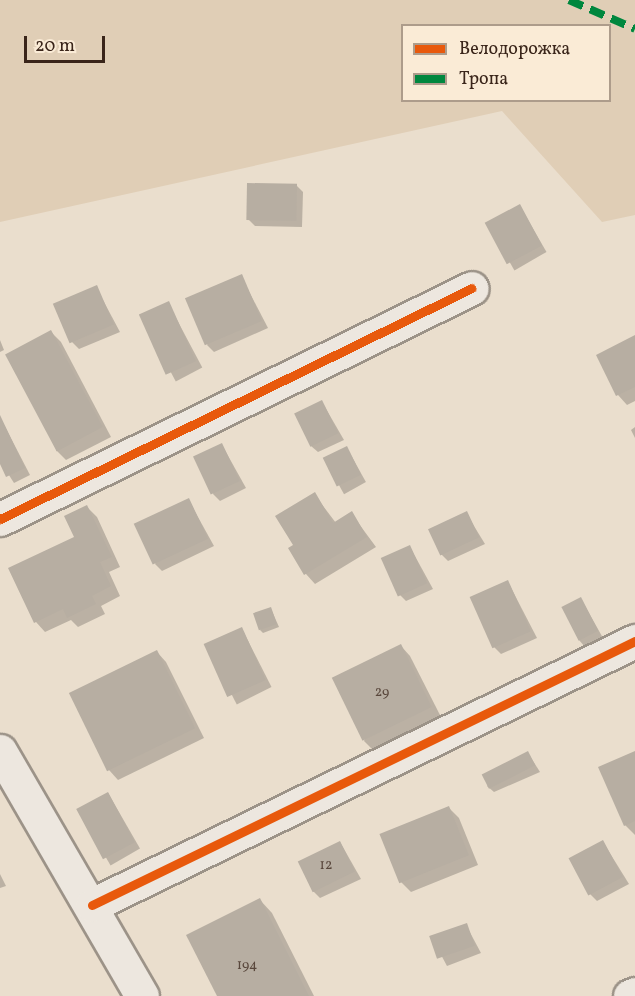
<!DOCTYPE html>
<meta charset="utf-8">
<style>
body{margin:0}
#map{position:relative;width:635px;height:996px;overflow:hidden;background:#eadecd;font-family:Vollkorn,serif}
div>[style]{position:absolute}
.green>*{inset:0;background:#e0ceb6}
.shadow>*{inset:0;background:#0003;transform-origin:0 0}
.building>*{inset:0;background:#b7aea2;transform-origin:0 0}
.roads{filter:drop-shadow(2px 0 #9c9388) drop-shadow(-2px 0 #9c9388) drop-shadow(0 2px #9c9388) drop-shadow(0 -2px #9c9388)}
.minor>*{height:33px;margin:-16.5px;padding:0 16.5px;transform-origin:16.5px;border-radius:16.5px;background:#ede7df}
.quiet>*{height:8px;margin-top:-4px;transform-origin:0;background:repeating-linear-gradient(90deg,#00873e 0 15px,transparent 0 23px)}
.cycleway>*{height:9px;margin:-4.5px;padding:0 4.5px;transform-origin:4.5px;border-radius:4.5px;background:#e8590c}
span{translate:-50% -50%;white-space:nowrap;text-align:center;line-height:1.15;-webkit-text-stroke:6px #faebd6;paint-order:stroke}
.number-label{font-size:14px;color:#59473c}
.number-label span{-webkit-text-stroke-width:0}
.legend{position:absolute;left:401px;top:24px;width:210px;height:78px;box-sizing:border-box;background:#faebd6;border:2px solid #ad9c8b;margin:0;padding:8px 10px;list-style:none;font-size:18px;color:#3a251a}
.legend li{display:flex;align-items:center;gap:12px;height:30px}
.legend b{width:30px;border:2px solid #ad9c8b}
.scale{position:absolute;left:24px;top:36px;width:81px;height:27px;box-sizing:border-box;border:3px solid #3a251a;border-top:0;padding-left:8px;font-size:18px;line-height:21px;white-space:nowrap;color:#3a251a;-webkit-text-stroke:4px #faebd6;paint-order:stroke}
</style>
<div id="map">
<div class="green">
<div style="clip-path:polygon(evenodd,0 0,635px 0,635px 215px,602px 222px,502px 111px,0 222px,0 0,402px 26px,610px 26px,610px 100px,402px 100px,402px 26px)"></div>
</div>
<div class="shadow">
<div style="clip-path:polygon(296px 185px,303px 192px,302px 227px,255px 226px,248px 219px)"></div>
<div style="left:520px;top:206px;width:53px;height:37px;rotate:60deg"></div>
<div style="clip-path:polygon(241px 276px,268px 328px,214px 352px,207px 345px)"></div>
<div style="clip-path:polygon(96px 287px,120px 332px,79px 349px,72px 342px)"></div>
<div style="left:168px;top:303px;width:73px;height:30px;rotate:62deg"></div>
<div style="clip-path:polygon(51px 332px,61px 342px,111px 437px,66px 460px,56px 450px)"></div>
<div style="clip-path:polygon(635px 337px,635px 401px,627px 405px,618px 395px)"></div>
<div style="clip-path:polygon(0 340px,4px 350px,0 352px)"></div>
<div style="clip-path:polygon(322px 402px,344px 440px,318px 452px,311px 446px)"></div>
<div style="clip-path:polygon(0 417px,30px 475px,14px 483px,0 461px)"></div>
<div style="clip-path:polygon(635px 427px,635px 438px,631px 430px)"></div>
<div style="clip-path:polygon(222px 445px,246px 488px,220px 501px,213px 494px)"></div>
<div style="left:347px;top:448px;width:39px;height:25px;rotate:61deg"></div>
<div style="clip-path:polygon(314px 494px,336px 523px,351px 513px,376px 547px,315px 584px,306px 574px,295px 545px)"></div>
<div style="clip-path:polygon(188px 499px,214px 546px,162px 571px,155px 564px)"></div>
<div style="clip-path:polygon(87px 507px,97px 517px,120px 567px,109px 572px,120px 596px,101px 606px,105px 614px,78px 627px,71px 620px,45px 632px,36px 622px,10px 569px,76px 537px)"></div>
<div style="clip-path:polygon(466px 513px,485px 544px,448px 561px,441px 554px)"></div>
<div style="clip-path:polygon(410px 547px,433px 589px,406px 601px,399px 594px)"></div>
<div style="clip-path:polygon(508px 582px,537px 638px,501px 654px,494px 647px)"></div>
<div style="clip-path:polygon(581px 599px,603px 638px,585px 647px,579px 640px)"></div>
<div style="clip-path:polygon(271px 609px,279px 627px,263px 633px,260px 630px)"></div>
<div style="left:242px;top:629px;width:65px;height:39px;rotate:63deg"></div>
<div style="clip-path:polygon(401px 646px,410px 656px,441px 717px,374px 751px,364px 741px)"></div>
<div style="clip-path:polygon(157px 652px,166px 662px,204px 738px,118px 780px,109px 770px,71px 694px)"></div>
<div style="clip-path:polygon(528px 753px,540px 772px,494px 792px,487px 786px)"></div>
<div style="clip-path:polygon(635px 753px,635px 835px,625px 825px)"></div>
<div style="left:108px;top:793px;width:64px;height:34px;rotate:60deg"></div>
<div style="clip-path:polygon(449px 808px,459px 818px,478px 865px,411px 892px,401px 882px)"></div>
<div style="clip-path:polygon(340px 842px,361px 879px,320px 898px,313px 891px)"></div>
<div style="clip-path:polygon(603px 842px,629px 884px,597px 901px,590px 894px)"></div>
<div style="clip-path:polygon(0 874px,6px 886px,0 888px)"></div>
<div style="clip-path:polygon(260px 900px,272px 913px,314px 996px,218px 996px)"></div>
<div style="clip-path:polygon(466px 925px,481px 953px,447px 966px,432px 938px)"></div>
</div>
<div class="building">
<div style="left:247px;top:183px;width:50px;height:37px;rotate:1deg"></div>
<div style="left:520px;top:204px;width:47px;height:40px;rotate:62deg"></div>
<div style="left:242px;top:274px;width:51px;height:62px;rotate:67deg"></div>
<div style="left:97px;top:285px;width:43px;height:48px;rotate:67deg"></div>
<div style="left:169px;top:301px;width:66px;height:33px;rotate:66deg"></div>
<div style="left:51px;top:330px;width:110px;height:52px;rotate:62deg"></div>
<div style="clip-path:polygon(635px 335px,635px 387px,616px 396px,596px 355px)"></div>
<div style="left:322px;top:400px;width:37px;height:31px;rotate:64deg"></div>
<div style="clip-path:polygon(0 415px,25px 468px,6px 477px,0 464px)"></div>
<div style="left:222px;top:443px;width:42px;height:32px;rotate:65deg"></div>
<div style="left:347px;top:446px;width:32px;height:27px;rotate:64deg"></div>
<div style="clip-path:polygon(315px 492px,333px 523px,352px 511px,367px 537px,304px 575px,288px 548px,293px 545px,275px 516px)"></div>
<div style="left:189px;top:498px;width:45px;height:61px;rotate:65deg"></div>
<div style="clip-path:polygon(87px 505px,112px 557px,100px 562px,111px 586px,92px 596px,96px 604px,67px 618px,63px 609px,34px 623px,8px 568px,74px 537px,64px 516px)"></div>
<div style="left:467px;top:511px;width:29px;height:43px;rotate:65deg"></div>
<div style="left:410px;top:545px;width:42px;height:32px;rotate:66deg"></div>
<div style="left:508px;top:580px;width:56px;height:42px;rotate:66deg"></div>
<div style="left:581px;top:597px;width:38px;height:22px;rotate:63deg"></div>
<div style="left:271px;top:607px;width:18px;height:19px;rotate:71deg"></div>
<div style="left:242px;top:627px;width:58px;height:42px;rotate:66deg"></div>
<div style="left:401px;top:644px;width:70px;height:77px;rotate:64deg"></div>
<div style="left:157px;top:650px;width:87px;height:98px;rotate:64deg"></div>
<div style="left:528px;top:751px;width:16px;height:52px;rotate:63deg"></div>
<div style="clip-path:polygon(635px 751px,635px 821px,624px 826px,598px 767px)"></div>
<div style="left:108px;top:792px;width:57px;height:36px;rotate:62deg"></div>
<div style="left:449px;top:806px;width:53px;height:75px;rotate:68deg"></div>
<div style="left:603px;top:840px;width:42px;height:39px;rotate:62deg"></div>
<div style="left:340px;top:841px;width:34px;height:47px;rotate:64deg"></div>
<div style="clip-path:polygon(260px 898px,309px 996px,217px 996px,186px 935px)"></div>
<div style="left:467px;top:923px;width:24px;height:40px;rotate:71deg"></div>
</div>
<div class="roads">
<div class="minor">
<div style="left:0;top:519px;width:525px;rotate:-26.08deg"></div>
<div style="left:0;top:751px;width:283px;rotate:59.9deg"></div>
<div style="left:92px;top:905px;width:604px;rotate:-25.93deg"></div>
<div style="left:630px;top:996px;width:5px;rotate:-22deg"></div>
</div>
</div>
<div class="quiet">
<div style="left:569px;top:0;width:72px;rotate:23.7deg"></div>
</div>
<div class="cycleway">
<div style="left:0;top:519px;width:525px;rotate:-26.08deg"></div>
<div style="left:92px;top:905px;width:604px;rotate:-25.93deg"></div>
</div>
<div class="number-label">
<span style="left:382px;top:693px">29</span>
<span style="left:326px;top:866px">12</span>
<span style="left:247px;top:966px">194</span>
</div>
<ul class="legend">
<li><b style="height:8px;background:#e8590c"></b>Велодорожка</li>
<li><b style="height:8px;background:#00873e"></b>Тропа</li>
</ul>
<div class="scale">20 m</div>
</div>
